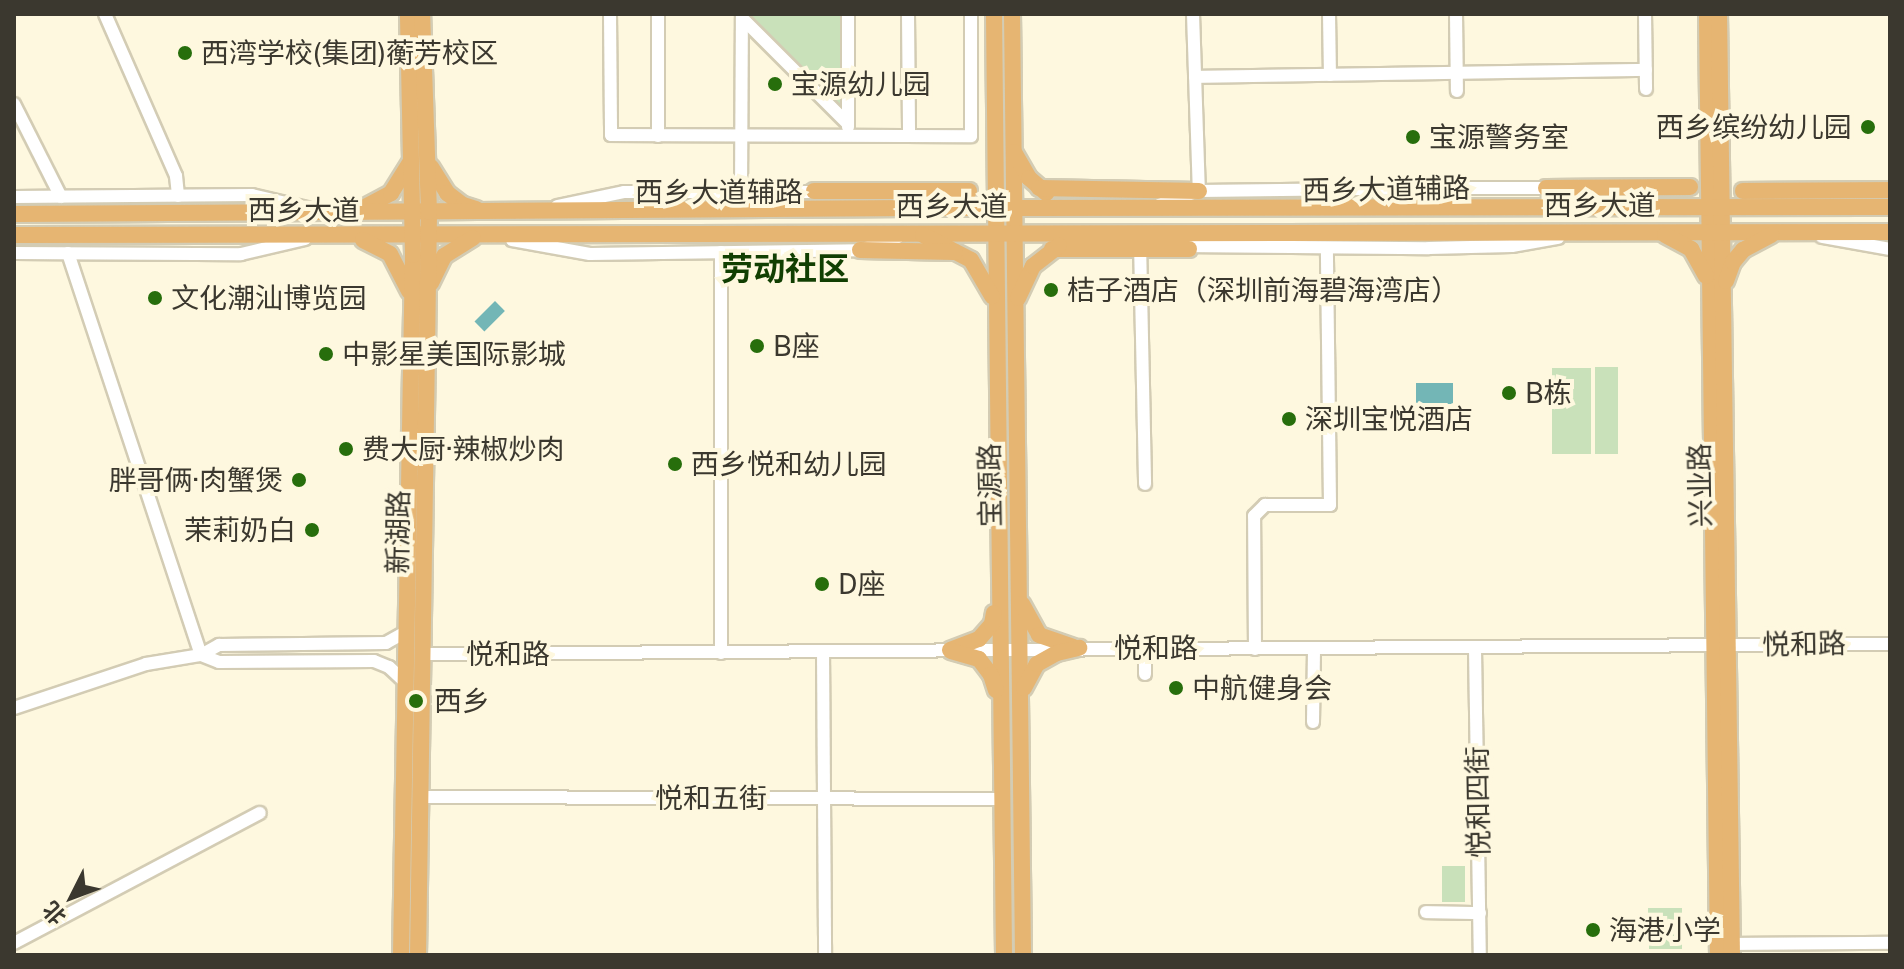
<!DOCTYPE html>
<meta charset="utf-8">
<style>
body{margin:0}
#map{position:relative;width:1904px;height:969px;overflow:hidden;background:#fef8df;font-family:"Public Sans","Noto Sans SC",sans-serif}
div>[style]{position:absolute}
.green>*{inset:0;background:#c9e1ba;transform-origin:0 0}
.water>*{inset:0;background:#73b6b6;transform-origin:0 0}
.roads{filter:drop-shadow(2px 0 #d3ccb4) drop-shadow(-2px 0 #d3ccb4) drop-shadow(0 2px #d3ccb4) drop-shadow(0 -2px #d3ccb4)}
.minor>*{height:12px;margin:-6px;padding:0 6px;transform-origin:6px;border-radius:6px;background:#fff}
.major>*{height:16px;margin:-8px;padding:0 8px;transform-origin:8px;border-radius:8px;background:#e6b572}
.dots>*{width:22px;height:22px;translate:-50% -50%;box-sizing:border-box;border:4px solid #fef8df;border-radius:50%}
span{translate:-50% -50%;white-space:nowrap;text-align:center;line-height:1.15;-webkit-text-stroke:8px #fef8df;paint-order:stroke}
.poi-label{font-size:28px;color:#3b382f}
.left{translate:0 -50%;text-align:left}
.right{translate:-100% -50%;text-align:right}
.street-label{font-size:28px;color:#3b382f}
.quarter-label{font-size:32px;color:#113f02;font-weight:700}
.frame{position:absolute;inset:0;border:16px solid #3b382f;pointer-events:none}
.north{position:absolute;left:32px;top:857px;width:80px;height:80px;-webkit-text-stroke:6px #fef8df;paint-order:stroke;rotate:228deg;font-size:22px;font-weight:700;line-height:32px;text-align:center;color:#3b382f}
.north::after{content:'';display:block;margin:auto;width:28px;height:36px;background:#3b382f;clip-path:polygon(50% 0,100% 100%,50% 72%,0 100%)}
</style>
<div id="map">
<div class="green">
<div style="clip-path:polygon(749px 14px,843px 14px,843px 103px,839px 107px)"></div>
<div style="left:1595px;top:367px;width:23px;height:87px"></div>
<div style="left:1552px;top:368px;width:39px;height:86px"></div>
<div style="left:1442px;top:866px;width:23px;height:36px"></div>
<div style="left:1648px;top:908px;width:34px;height:19px"></div>
<div style="left:1649px;top:929px;width:33px;height:20px"></div>
</div>
<div class="water">
<div style="left:495px;top:301px;width:14px;height:29px;rotate:45deg"></div>
<div style="left:1416px;top:383px;width:37px;height:21px"></div>
</div>
<div class="roads">
<div class="minor">
<div style="left:105px;top:14px;width:177px;rotate:66.3deg"></div>
<div style="left:176px;top:176px;width:20px;rotate:84deg"></div>
<div style="left:610px;top:14px;width:121px;rotate:89.5deg"></div>
<div style="left:611px;top:135px;width:360px;rotate:0.2deg"></div>
<div style="left:971px;top:136px;width:122px;rotate:-90deg"></div>
<div style="left:848px;top:14px;width:113px;rotate:90deg"></div>
<div style="left:908px;top:14px;width:122px;rotate:89.5deg"></div>
<div style="left:1193px;top:14px;width:177px;rotate:88.1deg"></div>
<div style="left:1329px;top:14px;width:61px;rotate:89.1deg"></div>
<div style="left:1456px;top:14px;width:77px;rotate:89.3deg"></div>
<div style="left:1645px;top:14px;width:75px;rotate:89.2deg"></div>
<div style="left:742px;top:18px;width:150px;rotate:45deg"></div>
<div style="left:1195px;top:77px;width:451px;rotate:-0.9deg"></div>
<div style="left:14px;top:104px;width:104px;rotate:63.2deg"></div>
<div style="left:658px;top:136px;width:122px;rotate:-90deg"></div>
<div style="left:741px;top:192px;width:178px;rotate:-89.7deg"></div>
<div style="left:14px;top:197px;width:238px;rotate:-0.5deg"></div>
<div style="left:252px;top:195px;width:57px;rotate:13.3deg"></div>
<div style="left:1159px;top:205px;width:42px;rotate:-19.3deg"></div>
<div style="left:1199px;top:191px;width:245px;rotate:-0.7deg"></div>
<div style="left:1444px;top:188px;width:102px"></div>
<div style="left:1546px;top:188px;width:60px;rotate:15.4deg"></div>
<div style="left:557px;top:206px;width:68px;rotate:-11.8deg"></div>
<div style="left:624px;top:192px;width:197px"></div>
<div style="left:1822px;top:237px;width:69px;rotate:10deg"></div>
<div style="left:512px;top:240px;width:79px;rotate:10.2deg"></div>
<div style="left:590px;top:254px;width:270px;rotate:-0.8deg"></div>
<div style="left:860px;top:250px;width:40px;rotate:-18.9deg"></div>
<div style="left:1140px;top:242px;width:242px;rotate:88.8deg"></div>
<div style="left:1181px;top:246px;width:248px;rotate:0.5deg"></div>
<div style="left:1429px;top:248px;width:83px;rotate:-1.4deg"></div>
<div style="left:1512px;top:246px;width:47px;rotate:-9.9deg"></div>
<div style="left:721px;top:252px;width:401px;rotate:90deg"></div>
<div style="left:14px;top:253px;width:227px;rotate:0.3deg"></div>
<div style="left:241px;top:254px;width:66px;rotate:-13.2deg"></div>
<div style="left:68px;top:253px;width:423px;rotate:71.7deg"></div>
<div style="left:1255px;top:649px;width:133px;rotate:-90.4deg"></div>
<div style="left:1254px;top:516px;width:16px;rotate:-45deg"></div>
<div style="left:1265px;top:505px;width:65px"></div>
<div style="left:1330px;top:505px;width:257px;rotate:-90.7deg"></div>
<div style="left:1475px;top:649px;width:306px;rotate:89.1deg"></div>
<div style="left:823px;top:652px;width:303px;rotate:89.6deg"></div>
<div style="left:422px;top:654px;width:1468px;rotate:-0.39deg"></div>
<div style="left:201px;top:655px;width:19px;rotate:21deg"></div>
<div style="left:219px;top:662px;width:155px;rotate:-0.4deg"></div>
<div style="left:374px;top:661px;width:16px;rotate:22deg"></div>
<div style="left:389px;top:667px;width:22px;rotate:43deg"></div>
<div style="left:1145px;top:674px;width:26px;rotate:-90deg"></div>
<div style="left:14px;top:708px;width:139px;rotate:-18.4deg"></div>
<div style="left:146px;top:664px;width:56px;rotate:-9.3deg"></div>
<div style="left:201px;top:655px;width:21px;rotate:-29deg"></div>
<div style="left:219px;top:645px;width:167px;rotate:-0.7deg"></div>
<div style="left:386px;top:643px;width:23px;rotate:-29deg"></div>
<div style="left:1313px;top:722px;width:73px;rotate:-89.2deg"></div>
<div style="left:421px;top:797px;width:579px;rotate:0.2deg"></div>
<div style="left:1426px;top:912px;width:54px;rotate:1.1deg"></div>
<div style="left:14px;top:943px;width:278px;rotate:-27.9deg"></div>
<div style="left:1732px;top:944px;width:158px;rotate:-0.4deg"></div>
</div>
<div class="major">
<div style="left:994px;top:14px;width:941px;rotate:89.39deg"></div>
<div style="left:1012px;top:14px;width:941px;rotate:89.33deg"></div>
<div style="left:1707px;top:14px;width:941px;rotate:89.33deg"></div>
<div style="left:1719px;top:14px;width:941px;rotate:89.21deg"></div>
<div style="left:1014px;top:152px;width:30px;rotate:60deg"></div>
<div style="left:1029px;top:178px;width:23px;rotate:41deg"></div>
<div style="left:431px;top:167px;width:31px;rotate:58deg"></div>
<div style="left:447px;top:193px;width:20px;rotate:37deg"></div>
<div style="left:463px;top:205px;width:14px;rotate:17deg"></div>
<div style="left:1039px;top:188px;width:160px;rotate:1.1deg"></div>
<div style="left:1546px;top:188px;width:144px;rotate:-0.4deg"></div>
<div style="left:814px;top:191px;width:155px"></div>
<div style="left:1743px;top:191px;width:147px;rotate:-0.4deg"></div>
<div style="left:363px;top:208px;width:32px;rotate:-28deg"></div>
<div style="left:391px;top:193px;width:36px;rotate:-58deg"></div>
<div style="left:14px;top:214px;width:897px;rotate:-0.38deg"></div>
<div style="left:911px;top:208px;width:979px;rotate:-0.06deg"></div>
<div style="left:14px;top:235px;width:1876px;rotate:-0.09deg"></div>
<div style="left:923px;top:235px;width:54px;rotate:27.5deg"></div>
<div style="left:971px;top:260px;width:42px;rotate:59.7deg"></div>
<div style="left:1665px;top:235px;width:30px;rotate:28deg"></div>
<div style="left:1691px;top:249px;width:31px;rotate:61deg"></div>
<div style="left:363px;top:240px;width:30px;rotate:27deg"></div>
<div style="left:390px;top:254px;width:42px;rotate:62.8deg"></div>
<div style="left:1052px;top:249px;width:137px"></div>
<div style="left:860px;top:250px;width:95px;rotate:1.2deg"></div>
<div style="left:1726px;top:281px;width:20px;rotate:-70deg"></div>
<div style="left:1733px;top:262px;width:16px;rotate:-50deg"></div>
<div style="left:1743px;top:250px;width:32px;rotate:-28deg"></div>
<div style="left:431px;top:283px;width:30px;rotate:-64deg"></div>
<div style="left:444px;top:256px;width:34px;rotate:-32deg"></div>
<div style="left:1018px;top:298px;width:35px;rotate:-65deg"></div>
<div style="left:1033px;top:266px;width:33px;rotate:-38deg"></div>
<div style="left:1022px;top:604px;width:35px;rotate:61deg"></div>
<div style="left:1039px;top:635px;width:36px;rotate:19deg"></div>
<div style="left:950px;top:650px;width:31px;rotate:-21deg"></div>
<div style="left:979px;top:639px;width:20px;rotate:-49deg"></div>
<div style="left:992px;top:624px;width:11px;rotate:-80deg"></div>
<div style="left:951px;top:651px;width:29px;rotate:16deg"></div>
<div style="left:979px;top:659px;width:20px;rotate:53deg"></div>
<div style="left:991px;top:675px;width:16px;rotate:72deg"></div>
<div style="left:1024px;top:688px;width:27px;rotate:-62deg"></div>
<div style="left:1037px;top:664px;width:23px;rotate:-29deg"></div>
<div style="left:1057px;top:653px;width:23px;rotate:-13deg"></div>
<div style="left:401px;top:955px;width:700px;rotate:-89.02deg"></div>
<div style="left:413px;top:255px;width:241px;rotate:-91.2deg"></div>
<div style="left:418px;top:955px;width:743px;rotate:-89.15deg"></div>
<div style="left:429px;top:212px;width:198px;rotate:-92deg"></div>
</div>
</div>
<div class="dots">
<div style="left:185px;top:53px;background:#276e0c"></div>
<div style="left:775px;top:84px;background:#276e0c"></div>
<div style="left:1868px;top:127px;background:#276e0c"></div>
<div style="left:1413px;top:137px;background:#276e0c"></div>
<div style="left:1051px;top:290px;background:#276e0c"></div>
<div style="left:155px;top:298px;background:#276e0c"></div>
<div style="left:757px;top:346px;background:#276e0c"></div>
<div style="left:326px;top:354px;background:#276e0c"></div>
<div style="left:1509px;top:393px;background:#276e0c"></div>
<div style="left:1289px;top:419px;background:#276e0c"></div>
<div style="left:346px;top:449px;background:#276e0c"></div>
<div style="left:675px;top:464px;background:#276e0c"></div>
<div style="left:299px;top:480px;background:#276e0c"></div>
<div style="left:312px;top:530px;background:#276e0c"></div>
<div style="left:822px;top:584px;background:#276e0c"></div>
<div style="left:1176px;top:688px;background:#276e0c"></div>
<div style="left:416px;top:701px;background:#276e0c"></div>
<div style="left:1593px;top:930px;background:#276e0c"></div>
</div>
<div class="poi-label">
<span class="left" style="left:201px;top:53px">西湾学校(集团)蘅芳校区</span>
<span class="left" style="left:791px;top:84px">宝源幼儿园</span>
<span class="right" style="left:1852px;top:127px">西乡缤纷幼儿园</span>
<span class="left" style="left:1429px;top:137px">宝源警务室</span>
<span class="left" style="left:1067px;top:290px">桔子酒店（深圳前海碧海湾店）</span>
<span class="left" style="left:171px;top:298px">文化潮汕博览园</span>
<span class="left" style="left:773px;top:346px">B座</span>
<span class="left" style="left:342px;top:354px">中影星美国际影城</span>
<span class="left" style="left:1525px;top:393px">B栋</span>
<span class="left" style="left:1305px;top:419px">深圳宝悦酒店</span>
<span class="left" style="left:362px;top:449px">费大厨·辣椒炒肉</span>
<span class="left" style="left:691px;top:464px">西乡悦和幼儿园</span>
<span class="right" style="left:283px;top:480px">胖哥俩·肉蟹煲</span>
<span class="right" style="left:296px;top:530px">茉莉奶白</span>
<span class="left" style="left:838px;top:584px">D座</span>
<span class="left" style="left:1192px;top:688px">中航健身会</span>
<span class="left" style="left:434px;top:701px">西乡</span>
<span class="left" style="left:1609px;top:930px">海港小学</span>
</div>
<div class="street-label">
<span style="left:1386px;top:189px;rotate:-1deg">西乡大道辅路</span>
<span style="left:719px;top:192px">西乡大道辅路</span>
<span style="left:1600px;top:205px">西乡大道</span>
<span style="left:952px;top:206px">西乡大道</span>
<span style="left:304px;top:210px">西乡大道</span>
<span style="left:990px;top:485px;rotate:-91deg">宝源路</span>
<span style="left:1700px;top:485px;rotate:-91deg">兴业路</span>
<span style="left:398px;top:532px;rotate:-89deg">新湖路</span>
<span style="left:1804px;top:644px;rotate:-1deg">悦和路</span>
<span style="left:1156px;top:648px">悦和路</span>
<span style="left:508px;top:654px">悦和路</span>
<span style="left:711px;top:798px">悦和五街</span>
<span style="left:1478px;top:802px;rotate:-91deg">悦和四街</span>
</div>
<div class="quarter-label">
<span style="left:785px;top:269px">劳动社区</span>
</div>
<div class="frame"></div>
<div class="north">北</div>
</div>
